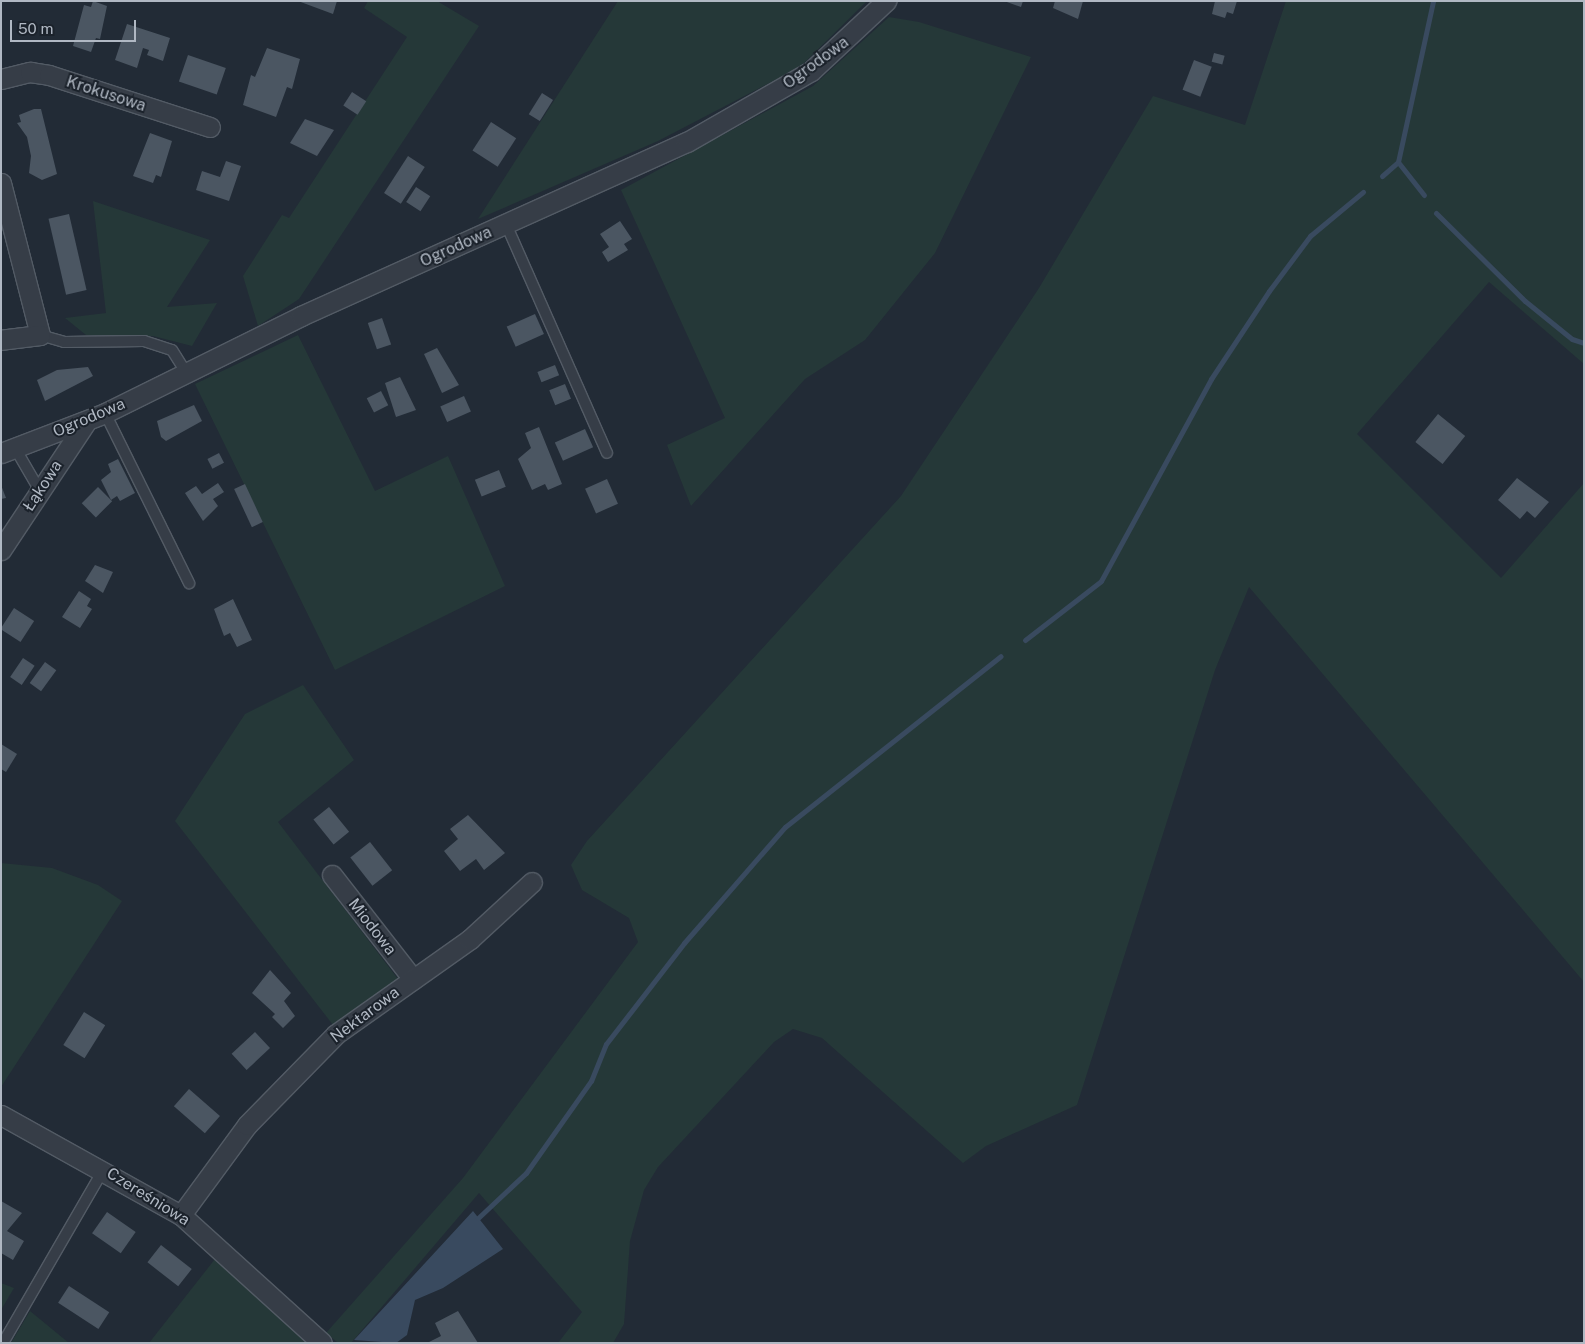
<!DOCTYPE html>
<meta charset="utf-8">
<style>
body{margin:0}
#map{position:relative;width:1585px;height:1344px;overflow:hidden;background:#222b36;font-family:"Public Sans",sans-serif}
div>[style]{position:absolute}
.green>*{inset:0;background:#253838}
.water>*{inset:0;background:#394a5f}
.stream>*{height:5px;margin:-2.5px;padding:0 2.5px;transform-origin:2.5px;border-radius:2.5px;background:#394a5f}
.building>*{inset:0;background:#4b5662;transform-origin:0 0}
.roads{filter:drop-shadow(1px 0 #535b65) drop-shadow(-1px 0 #535b65) drop-shadow(0 1px #535b65) drop-shadow(0 -1px #535b65)}
.lane>*{height:10px;margin:-5px;padding:0 5px;transform-origin:5px;border-radius:5px;background:#363d47}
.street>*{height:19px;margin:-9.5px;padding:0 9.5px;transform-origin:9.5px;border-radius:9.5px;background:#363d47}
span{translate:-50% -50%;white-space:nowrap;text-align:center;line-height:1.15;-webkit-text-stroke:4px #1b222b;paint-order:stroke}
.street-label{font-size:16px;color:#b0b8c3}
.frame{position:absolute;inset:0;border:2px solid #b0b8c3;pointer-events:none}
.scale{position:absolute;left:10px;top:20px;width:126px;height:22px;box-sizing:border-box;border:2px solid #b0b8c3;border-top:0;padding-left:6px;font-size:15px;line-height:18px;white-space:nowrap;color:#b0b8c3;-webkit-text-stroke:4px #1b222b;paint-order:stroke}
</style>
<div id="map">
<div class="green">
<div style="clip-path:polygon(368px 1px,437px 1px,479px 26px,299px 299px,258px 326px,243px 276px,282px 215px,289px 218px,407px 37px,364px 8px)"></div>
<div style="clip-path:polygon(618px 1px,867px 1px,800px 67px,658px 141px,478px 219px)"></div>
<div style="clip-path:polygon(1286px 1px,1584px 1px,1584px 364px,1489px 282px,1357px 434px,1501px 578px,1584px 483px,1584px 982px,1249px 587px,1215px 670px,1077px 1105px,986px 1146px,963px 1163px,822px 1038px,793px 1029px,774px 1042px,658px 1167px,644px 1190px,630px 1241px,624px 1324px,613px 1343px,558px 1343px,582px 1312px,479px 1193px,351px 1343px,338px 1343px,326px 1333px,463px 1178px,638px 942px,629px 918px,582px 890px,571px 865px,587px 841px,901px 496px,1039px 288px,1153px 96px,1245px 125px)"></div>
<div style="clip-path:polygon(889px 17px,919px 22px,1031px 57px,935px 253px,865px 340px,805px 379px,691px 506px,667px 445px,725px 418px,621px 190px,813px 86px)"></div>
<div style="clip-path:polygon(93px 201px,210px 240px,167px 307px,217px 303px,192px 346px,153px 336px,86px 335px,65px 318px,106px 313px)"></div>
<div style="clip-path:polygon(298px 335px,375px 491px,448px 456px,505px 586px,335px 670px,195px 384px)"></div>
<div style="clip-path:polygon(303px 685px,354px 760px,278px 822px,401px 983px,333px 1025px,175px 821px,245px 714px)"></div>
<div style="clip-path:polygon(1px 863px,52px 868px,98px 885px,122px 901px,1px 1087px)"></div>
<div style="clip-path:polygon(215px 1259px,306px 1343px,149px 1343px)"></div>
<div style="clip-path:polygon(1px 1283px,14px 1288px,1px 1310px)"></div>
<div style="clip-path:polygon(30px 1311px,69px 1343px,11px 1343px)"></div>
</div>
<div class="water">
<div style="clip-path:polygon(473px 1211px,503px 1249px,443px 1288px,415px 1300px,407px 1335px,396px 1343px,354px 1340px)"></div>
</div>
<div class="stream">
<div style="left:1382px;top:176px;width:21px;rotate:-41deg"></div>
<div style="left:1424px;top:195px;width:42px;rotate:-128.2deg"></div>
<div style="left:1398px;top:162px;width:165px;rotate:-77.7deg"></div>
<div style="left:1436px;top:213px;width:125px;rotate:44.7deg"></div>
<div style="left:1525px;top:301px;width:60px;rotate:39deg"></div>
<div style="left:1572px;top:339px;width:13px;rotate:18deg"></div>
<div style="left:1025px;top:640px;width:96px;rotate:-37.8deg"></div>
<div style="left:1101px;top:581px;width:230px;rotate:-61.4deg"></div>
<div style="left:1211px;top:379px;width:105px;rotate:-56.6deg"></div>
<div style="left:1269px;top:291px;width:69px;rotate:-53.3deg"></div>
<div style="left:1310px;top:236px;width:69px;rotate:-39.7deg"></div>
<div style="left:478px;top:1218px;width:66px;rotate:-43.2deg"></div>
<div style="left:526px;top:1173px;width:113px;rotate:-54.8deg"></div>
<div style="left:591px;top:1081px;width:40px;rotate:-68deg"></div>
<div style="left:606px;top:1044px;width:128px;rotate:-52.3deg"></div>
<div style="left:684px;top:943px;width:154px;rotate:-49deg"></div>
<div style="left:785px;top:827px;width:275px;rotate:-38.4deg"></div>
</div>
<div class="building">
<div style="clip-path:polygon(93px 1px,107px 6px,100px 39px,96px 38px,91px 52px,73px 46px,84px 5px,91px 7px)"></div>
<div style="clip-path:polygon(298px 1px,337px 1px,333px 14px)"></div>
<div style="clip-path:polygon(1004px 1px,1023px 1px,1021px 7px)"></div>
<div style="clip-path:polygon(1055px 1px,1083px 1px,1078px 19px,1053px 8px)"></div>
<div style="clip-path:polygon(1215px 1px,1237px 1px,1233px 14px,1227px 12px,1225px 18px,1212px 14px)"></div>
<div style="clip-path:polygon(127px 24px,170px 38px,163px 61px,147px 55px,149px 50px,143px 48px,137px 68px,115px 60px)"></div>
<div style="clip-path:polygon(267px 48px,300px 59px,292px 89px,287px 87px,276px 117px,243px 105px,251px 75px,255px 77px)"></div>
<div style="left:1214px;top:53px;width:11px;height:9px;rotate:15deg"></div>
<div style="left:188px;top:55px;width:40px;height:28px;rotate:19deg"></div>
<div style="left:1194px;top:60px;width:19px;height:32px;rotate:21deg"></div>
<div style="left:352px;top:92px;width:17px;height:16px;rotate:33deg"></div>
<div style="left:542px;top:93px;width:13px;height:25px;rotate:32deg"></div>
<div style="clip-path:polygon(34px 109px,41px 109px,57px 174px,42px 180px,29px 173px,31px 156px,27px 137px,17px 123px,21px 122px,19px 115px)"></div>
<div style="clip-path:polygon(305px 119px,334px 130px,317px 156px,290px 143px)"></div>
<div style="left:491px;top:122px;width:30px;height:34px;rotate:33deg"></div>
<div style="clip-path:polygon(150px 133px,172px 141px,161px 177px,156px 175px,153px 183px,133px 176px)"></div>
<div style="left:408px;top:156px;width:20px;height:44px;rotate:33deg"></div>
<div style="clip-path:polygon(226px 161px,241px 166px,229px 201px,196px 190px,202px 171px,220px 177px)"></div>
<div style="left:416px;top:187px;width:17px;height:18px;rotate:33deg"></div>
<div style="left:69px;top:214px;width:78px;height:21px;rotate:77deg"></div>
<div style="clip-path:polygon(620px 221px,632px 239px,624px 244px,628px 250px,608px 262px,602px 252px,609px 247px,600px 234px)"></div>
<div style="left:535px;top:314px;width:22px;height:31px;rotate:66deg"></div>
<div style="left:382px;top:318px;width:28px;height:15px;rotate:71deg"></div>
<div style="clip-path:polygon(437px 348px,459px 385px,442px 393px,424px 354px)"></div>
<div style="left:555px;top:365px;width:11px;height:19px;rotate:68deg"></div>
<div style="clip-path:polygon(88px 367px,93px 376px,45px 401px,37px 380px,57px 370px)"></div>
<div style="clip-path:polygon(400px 377px,416px 410px,396px 417px,385px 383px)"></div>
<div style="left:565px;top:384px;width:16px;height:17px;rotate:68deg"></div>
<div style="left:381px;top:391px;width:16px;height:16px;rotate:63deg"></div>
<div style="left:464px;top:396px;width:17px;height:26px;rotate:66deg"></div>
<div style="clip-path:polygon(194px 405px,202px 421px,166px 441px,161px 437px,157px 421px)"></div>
<div style="left:1438px;top:414px;width:35px;height:36px;rotate:39deg"></div>
<div style="clip-path:polygon(539px 427px,562px 484px,548px 490px,545px 484px,532px 490px,518px 459px,531px 448px,525px 433px)"></div>
<div style="left:585px;top:429px;width:20px;height:33px;rotate:66deg"></div>
<div style="left:219px;top:453px;width:11px;height:13px;rotate:63deg"></div>
<div style="clip-path:polygon(118px 459px,135px 493px,120px 501px,117px 496px,111px 500px,101px 480px,111px 472px,108px 464px)"></div>
<div style="left:499px;top:470px;width:18px;height:26px;rotate:68deg"></div>
<div style="clip-path:polygon(1517px 478px,1549px 502px,1535px 518px,1527px 511px,1520px 519px,1498px 500px)"></div>
<div style="left:607px;top:479px;width:27px;height:24px;rotate:66deg"></div>
<div style="clip-path:polygon(218px 483px,224px 492px,213px 499px,218px 506px,203px 521px,185px 493px,196px 486px,202px 494px)"></div>
<div style="left:245px;top:484px;width:42px;height:12px;rotate:65deg"></div>
<div style="clip-path:polygon(1px 485px,6px 498px,1px 499px)"></div>
<div style="left:98px;top:487px;width:20px;height:23px;rotate:45deg"></div>
<div style="clip-path:polygon(95px 565px,113px 572px,103px 593px,85px 581px)"></div>
<div style="clip-path:polygon(79px 591px,91px 599px,87px 606px,92px 609px,80px 628px,62px 617px)"></div>
<div style="clip-path:polygon(233px 599px,252px 640px,237px 647px,230px 633px,224px 636px,214px 609px)"></div>
<div style="left:14px;top:608px;width:24px;height:25px;rotate:33deg"></div>
<div style="left:23px;top:658px;width:14px;height:23px;rotate:34deg"></div>
<div style="left:45px;top:662px;width:14px;height:26px;rotate:36deg"></div>
<div style="clip-path:polygon(1px 744px,17px 754px,6px 772px,1px 769px)"></div>
<div style="left:329px;top:807px;width:32px;height:20px;rotate:51deg"></div>
<div style="clip-path:polygon(468px 815px,505px 853px,484px 870px,476px 859px,460px 871px,444px 851px,458px 839px,450px 829px)"></div>
<div style="left:370px;top:842px;width:36px;height:25px;rotate:52deg"></div>
<div style="clip-path:polygon(270px 970px,291px 993px,284px 1001px,295px 1016px,283px 1028px,272px 1017px,275px 1014px,252px 993px)"></div>
<div style="left:84px;top:1012px;width:25px;height:39px;rotate:32deg"></div>
<div style="left:255px;top:1032px;width:22px;height:32px;rotate:47deg"></div>
<div style="left:189px;top:1089px;width:41px;height:23px;rotate:41deg"></div>
<div style="clip-path:polygon(1px 1201px,22px 1213px,7px 1231px,24px 1241px,13px 1260px,1px 1253px)"></div>
<div style="left:107px;top:1212px;width:35px;height:26px;rotate:35deg"></div>
<div style="left:161px;top:1245px;width:39px;height:22px;rotate:38deg"></div>
<div style="left:69px;top:1286px;width:48px;height:20px;rotate:33deg"></div>
<div style="clip-path:polygon(458px 1311px,478px 1343px,427px 1343px,441px 1336px,435px 1323px)"></div>
</div>
<div class="roads">
<div class="lane">
<div style="left:506px;top:224px;width:250px;rotate:66.2deg"></div>
<div style="left:40px;top:335px;width:25px;rotate:16deg"></div>
<div style="left:64px;top:342px;width:80px;rotate:-0.7deg"></div>
<div style="left:144px;top:341px;width:29px;rotate:18deg"></div>
<div style="left:172px;top:350px;width:25px;rotate:58deg"></div>
<div style="left:105px;top:413px;width:190px;rotate:63.7deg"></div>
<div style="left:15px;top:448px;width:50px;rotate:59.8deg"></div>
<div style="left:3px;top:1343px;width:201px;rotate:-59.9deg"></div>
</div>
<div class="street">
<div style="left:1px;top:79px;width:30px;rotate:-14deg"></div>
<div style="left:30px;top:72px;width:19px;rotate:9deg"></div>
<div style="left:49px;top:75px;width:169px;rotate:17.9deg"></div>
<div style="left:1px;top:183px;width:157px;rotate:75.6deg"></div>
<div style="left:40px;top:335px;width:39px;rotate:173deg"></div>
<div style="left:1px;top:453px;width:111px;rotate:-21deg"></div>
<div style="left:105px;top:413px;width:219px;rotate:-26.3deg"></div>
<div style="left:301px;top:316px;width:423px;rotate:-24.3deg"></div>
<div style="left:687px;top:142px;width:143px;rotate:-29.8deg"></div>
<div style="left:811px;top:71px;width:103px;rotate:-43deg"></div>
<div style="left:1px;top:550px;width:154px;rotate:-56.4deg"></div>
<div style="left:332px;top:875px;width:132px;rotate:52.1deg"></div>
<div style="left:1px;top:1115px;width:206px;rotate:29.1deg"></div>
<div style="left:181px;top:1215px;width:190px;rotate:42.2deg"></div>
<div style="left:181px;top:1215px;width:112px;rotate:-53.7deg"></div>
<div style="left:247px;top:1125px;width:127px;rotate:-45.6deg"></div>
<div style="left:336px;top:1034px;width:164px;rotate:-35.3deg"></div>
<div style="left:470px;top:939px;width:84px;rotate:-42.6deg"></div>
</div>
</div>
<div class="street-label">
<span style="left:816px;top:63px;rotate:-36deg">Ogrodowa</span>
<span style="left:106px;top:94px;rotate:18deg">Krokusowa</span>
<span style="left:456px;top:247px;rotate:-24deg">Ogrodowa</span>
<span style="left:89px;top:418px;rotate:-23deg">Ogrodowa</span>
<span style="left:43px;top:486px;rotate:-57deg">Łąkowa</span>
<span style="left:372px;top:927px;rotate:52deg">Miodowa</span>
<span style="left:365px;top:1015px;rotate:-37deg">Nektarowa</span>
<span style="left:148px;top:1197px;rotate:32deg">Czereśniowa</span>
</div>
<div class="frame"></div>
<div class="scale">50 m</div>
</div>
